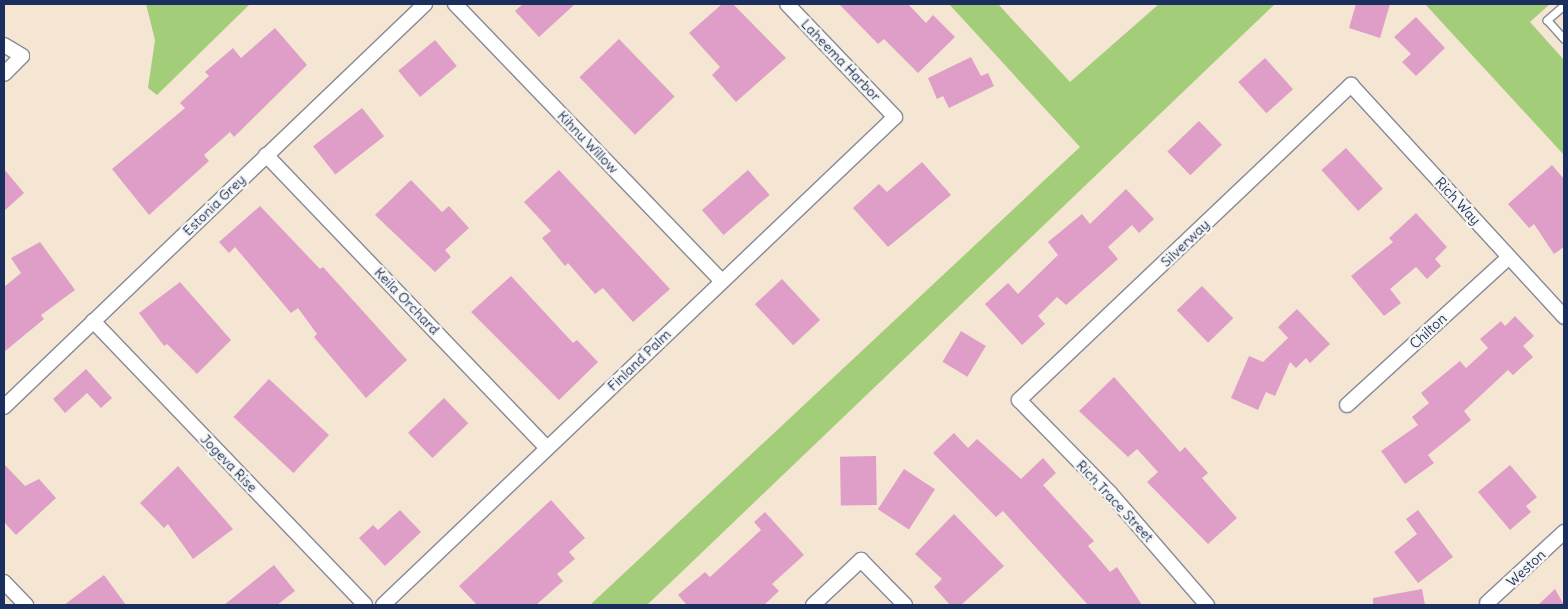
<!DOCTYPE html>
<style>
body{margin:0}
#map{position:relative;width:1568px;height:609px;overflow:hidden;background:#f4e6d2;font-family:Delius,sans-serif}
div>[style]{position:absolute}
.green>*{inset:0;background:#a3cd79}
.building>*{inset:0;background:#df9ec7;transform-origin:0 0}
.roads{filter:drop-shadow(1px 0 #888a98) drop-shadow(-1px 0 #888a98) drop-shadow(0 1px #888a98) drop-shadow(0 -1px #888a98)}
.service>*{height:7px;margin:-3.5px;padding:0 3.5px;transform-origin:3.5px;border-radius:3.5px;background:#fff}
.minor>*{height:14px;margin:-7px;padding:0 7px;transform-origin:7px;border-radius:7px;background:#fff}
span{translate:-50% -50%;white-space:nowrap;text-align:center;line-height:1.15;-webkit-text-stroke:5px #f6f6f2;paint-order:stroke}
.street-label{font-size:14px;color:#1b2f5e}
.frame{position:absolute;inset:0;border:5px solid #1b2f5e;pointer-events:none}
</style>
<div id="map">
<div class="green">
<div style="clip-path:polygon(146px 4px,250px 4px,157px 95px,148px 88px,155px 40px)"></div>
<div style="clip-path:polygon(949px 4px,998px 4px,1070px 82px,1159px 4px,1275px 4px,647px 605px,590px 605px,1080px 147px)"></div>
<div style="clip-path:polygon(1425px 4px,1550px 4px,1530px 22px,1564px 60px,1564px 155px)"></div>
</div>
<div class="building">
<div style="clip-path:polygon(523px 4px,575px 4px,539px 37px,515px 11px)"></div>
<div style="clip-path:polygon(722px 4px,733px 4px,786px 58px,736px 102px,712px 75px,720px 67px,689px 33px)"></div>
<div style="clip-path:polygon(839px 4px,908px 4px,926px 23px,933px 15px,955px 37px,918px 73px,884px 39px,878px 44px)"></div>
<div style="clip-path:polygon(1356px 4px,1390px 4px,1380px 38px,1349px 28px)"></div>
<div style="clip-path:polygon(1416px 17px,1445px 48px,1416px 76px,1402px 62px,1411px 54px,1394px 37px)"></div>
<div style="clip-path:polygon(275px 28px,307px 65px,234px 137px,230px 132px,204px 155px,209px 161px,149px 215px,112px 169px,185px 108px,180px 103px,209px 76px,205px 72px,233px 48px,241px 58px)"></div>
<div style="left:619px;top:39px;width:80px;height:55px;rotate:46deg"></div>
<div style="left:435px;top:40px;width:34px;height:48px;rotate:50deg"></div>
<div style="clip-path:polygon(971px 57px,981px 76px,988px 73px,994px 86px,949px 108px,943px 96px,937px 99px,928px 78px)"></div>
<div style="left:1265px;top:58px;width:42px;height:36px;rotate:48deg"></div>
<div style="left:362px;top:108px;width:36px;height:62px;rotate:52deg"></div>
<div style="left:1199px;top:121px;width:33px;height:44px;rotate:46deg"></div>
<div style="left:1346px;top:148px;width:55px;height:33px;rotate:48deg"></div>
<div style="clip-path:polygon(922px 162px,951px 195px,888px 247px,853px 208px,879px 184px,887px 192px)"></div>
<div style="clip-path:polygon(1552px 165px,1564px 179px,1564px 247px,1554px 254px,1534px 224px,1529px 228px,1508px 204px)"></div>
<div style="clip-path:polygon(4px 169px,24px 193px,4px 211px)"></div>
<div style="clip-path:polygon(559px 170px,670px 289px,633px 322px,603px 288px,595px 294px,568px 263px,565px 266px,542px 238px,551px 231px,524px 202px)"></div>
<div style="left:748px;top:170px;width:33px;height:61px;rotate:49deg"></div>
<div style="clip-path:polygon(411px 180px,442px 212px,449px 206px,469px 228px,445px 250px,451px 257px,435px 272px,375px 215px)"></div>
<div style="clip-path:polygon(1126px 189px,1154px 219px,1139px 233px,1132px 225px,1108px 247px,1118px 259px,1066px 305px,1057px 297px,1038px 316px,1045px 324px,1022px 345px,985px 304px,1008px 283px,1018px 294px,1058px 255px,1048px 242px,1082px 214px,1090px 224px)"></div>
<div style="clip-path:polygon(260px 206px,320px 269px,323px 267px,407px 360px,366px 398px,314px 337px,317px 334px,298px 308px,291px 313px,235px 247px,229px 253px,219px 242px)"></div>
<div style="clip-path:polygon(1416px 213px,1447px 247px,1435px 259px,1441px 266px,1427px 279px,1416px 267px,1390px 289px,1401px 303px,1384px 316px,1351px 276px,1393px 242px,1389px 238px)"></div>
<div style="clip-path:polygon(40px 242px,75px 290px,41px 315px,44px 319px,4px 352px,4px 287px,21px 273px,11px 258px)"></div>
<div style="clip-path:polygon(511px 276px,573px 343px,577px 340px,598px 362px,559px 400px,471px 312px)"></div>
<div style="left:782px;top:279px;width:56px;height:37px;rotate:47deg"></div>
<div style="clip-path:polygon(180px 282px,231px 340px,197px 374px,167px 344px,164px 346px,139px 313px)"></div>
<div style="left:1202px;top:286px;width:45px;height:35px;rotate:46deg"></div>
<div style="clip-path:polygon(1297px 309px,1330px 344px,1310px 363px,1306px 358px,1296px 368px,1290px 362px,1275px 396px,1266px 392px,1258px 410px,1231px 398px,1249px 356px,1263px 362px,1288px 338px,1278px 327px)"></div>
<div style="clip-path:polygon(1515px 316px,1534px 336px,1523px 346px,1533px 357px,1513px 375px,1508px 370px,1464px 411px,1471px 420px,1428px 455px,1434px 463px,1405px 484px,1381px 451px,1418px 425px,1412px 417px,1429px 403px,1421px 393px,1460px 361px,1466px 368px,1488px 348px,1480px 339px,1501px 321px,1505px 326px)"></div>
<div style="left:961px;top:331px;width:29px;height:36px;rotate:31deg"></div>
<div style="clip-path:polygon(86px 369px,112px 398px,101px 408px,87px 393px,65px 413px,53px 399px)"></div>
<div style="clip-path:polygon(1114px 377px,1180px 452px,1185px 447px,1208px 473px,1202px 478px,1237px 518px,1208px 544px,1147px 482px,1158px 472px,1137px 449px,1128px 457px,1079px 411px)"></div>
<div style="left:269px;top:379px;width:82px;height:52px;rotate:43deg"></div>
<div style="left:444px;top:398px;width:35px;height:50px;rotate:46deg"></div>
<div style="clip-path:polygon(954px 433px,968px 448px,977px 439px,1021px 479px,1043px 458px,1056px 473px,1043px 485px,1094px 541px,1088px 546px,1110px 572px,1117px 567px,1142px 605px,1088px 605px,1003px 511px,996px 517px,933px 453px)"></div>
<div style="left:876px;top:456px;width:49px;height:36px;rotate:89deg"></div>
<div style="clip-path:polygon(4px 464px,25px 486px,39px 479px,56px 498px,16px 535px,4px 522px)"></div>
<div style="clip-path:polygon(1510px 465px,1537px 497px,1526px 506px,1531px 512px,1510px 530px,1478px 492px)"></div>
<div style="clip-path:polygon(178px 466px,233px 529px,193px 559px,168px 524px,164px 528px,140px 503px)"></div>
<div style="left:904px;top:469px;width:37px;height:48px;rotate:33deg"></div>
<div style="clip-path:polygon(551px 500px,585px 538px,569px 552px,575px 559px,557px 574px,563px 581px,536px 605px,477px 605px,459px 586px)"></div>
<div style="clip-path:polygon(400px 510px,421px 532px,385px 566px,359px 538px,373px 525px,378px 530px)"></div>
<div style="clip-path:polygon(1418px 510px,1453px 557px,1418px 583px,1394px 552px,1417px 534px,1406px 519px)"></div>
<div style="clip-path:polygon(765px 512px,804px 555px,772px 584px,779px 591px,764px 605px,687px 605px,678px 595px,705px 572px,710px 577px,761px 530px,754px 522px)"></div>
<div style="clip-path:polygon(954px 514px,1004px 566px,961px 605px,950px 605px,934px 587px,942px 579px,915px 554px)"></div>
<div style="clip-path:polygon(274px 565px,295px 591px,277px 605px,224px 605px)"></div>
<div style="clip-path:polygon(104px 575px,126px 605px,64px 605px)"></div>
<div style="clip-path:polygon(1422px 589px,1425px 605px,1373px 605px,1373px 598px)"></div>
<div style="clip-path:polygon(1555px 589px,1564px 605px,1538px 605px)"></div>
</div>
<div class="roads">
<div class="service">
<div style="left:1564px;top:5px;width:23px;rotate:139deg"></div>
<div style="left:1547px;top:20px;width:25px;rotate:48deg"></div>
</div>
<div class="minor">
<div style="left:455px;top:4px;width:385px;rotate:46.1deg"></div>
<div style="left:4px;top:45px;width:21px;rotate:31deg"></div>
<div style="left:22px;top:56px;width:25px;rotate:135deg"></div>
<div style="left:266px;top:155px;width:406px;rotate:46.2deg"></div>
<div style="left:93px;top:321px;width:393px;rotate:46.2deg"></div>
<div style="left:1347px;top:405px;width:219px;rotate:-42.4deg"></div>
<div style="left:4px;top:407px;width:583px;rotate:-43.75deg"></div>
<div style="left:4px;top:582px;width:32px;rotate:46deg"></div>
<div style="left:1487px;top:603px;width:105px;rotate:-42.7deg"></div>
<div style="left:383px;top:605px;width:707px;rotate:-43.63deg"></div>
<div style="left:895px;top:117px;width:156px;rotate:-133.7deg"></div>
<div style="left:813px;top:605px;width:66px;rotate:-43.2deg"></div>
<div style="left:861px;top:560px;width:63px;rotate:45.6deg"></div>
<div style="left:1207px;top:605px;width:148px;rotate:-130.9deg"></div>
<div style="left:1110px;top:493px;width:130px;rotate:-134.4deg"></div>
<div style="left:1019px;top:400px;width:458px;rotate:-43.5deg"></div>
<div style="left:1351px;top:85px;width:315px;rotate:47.4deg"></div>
</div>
</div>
<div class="street-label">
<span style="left:841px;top:60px;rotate:46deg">Laheema Harbor</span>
<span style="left:588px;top:142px;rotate:46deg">Kihnu Willow</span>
<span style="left:1458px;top:201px;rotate:47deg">Rich Way</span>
<span style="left:214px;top:205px;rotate:-44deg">Estonia Grey</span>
<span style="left:1185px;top:243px;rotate:-44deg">Silverway</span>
<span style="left:407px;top:301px;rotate:46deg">Keila Orchard</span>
<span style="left:1428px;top:331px;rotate:-43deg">Chilton</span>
<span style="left:639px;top:360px;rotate:-44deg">Finland Palm</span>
<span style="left:229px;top:463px;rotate:46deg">Jogeva Rise</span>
<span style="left:1115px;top:501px;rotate:47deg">Rich Trace Street</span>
<span style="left:1526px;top:568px;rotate:-43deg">Weston</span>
</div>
<div class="frame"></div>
</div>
